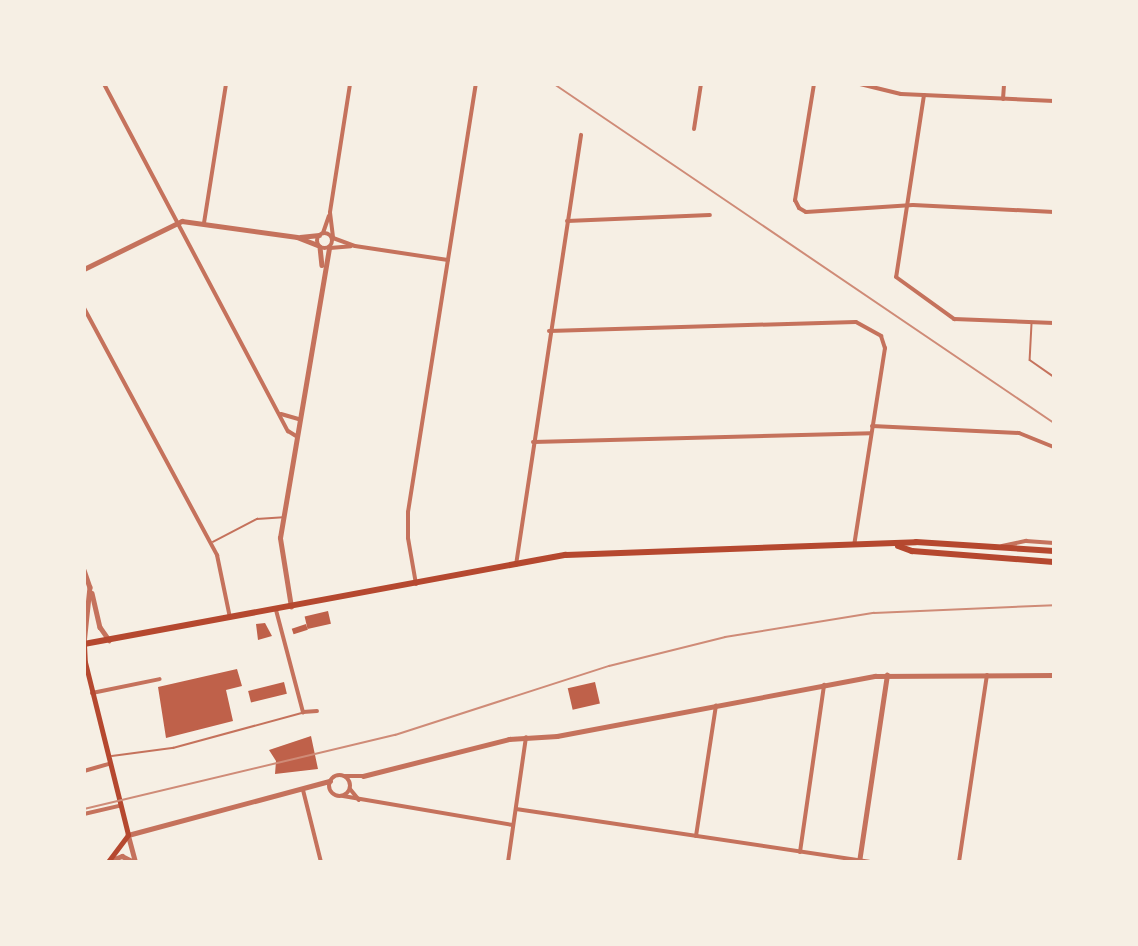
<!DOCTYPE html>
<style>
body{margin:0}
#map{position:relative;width:1138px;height:946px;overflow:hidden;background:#f6efe4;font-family:"Work Sans",sans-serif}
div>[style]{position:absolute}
.building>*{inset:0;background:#bf614a;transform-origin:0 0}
.service>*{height:1.5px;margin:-0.75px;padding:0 0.75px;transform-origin:0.75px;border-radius:0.75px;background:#c5725c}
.minor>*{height:4px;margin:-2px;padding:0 2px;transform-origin:2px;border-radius:2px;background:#c5725c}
.tertiary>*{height:4.5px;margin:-2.25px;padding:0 2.25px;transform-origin:2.25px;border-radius:2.25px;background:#c5725c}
.tertiary>.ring{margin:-2.25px;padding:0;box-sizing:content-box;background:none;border:4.5px solid #c5725c;border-radius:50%}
.secondary>*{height:5px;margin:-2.5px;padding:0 2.5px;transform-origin:2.5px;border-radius:2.5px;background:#b5482f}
.primary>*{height:6px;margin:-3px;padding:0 3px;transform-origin:3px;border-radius:3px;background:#b5482f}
.rail>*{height:2px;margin:-1px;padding:0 1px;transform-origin:1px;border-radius:1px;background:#cf8b77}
span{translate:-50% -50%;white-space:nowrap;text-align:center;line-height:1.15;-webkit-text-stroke:5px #f6efe4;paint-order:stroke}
.frame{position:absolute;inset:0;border:86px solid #f6efe4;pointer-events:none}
</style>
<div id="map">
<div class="building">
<div style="left:328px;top:611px;width:13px;height:24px;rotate:77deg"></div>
<div style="clip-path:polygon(265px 623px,272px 636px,258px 640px,256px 624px)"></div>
<div style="left:306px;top:624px;width:6px;height:15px;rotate:72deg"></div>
<div style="clip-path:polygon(237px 669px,242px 686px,226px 690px,233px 721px,166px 738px,158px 687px)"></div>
<div style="left:284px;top:682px;width:12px;height:37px;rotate:76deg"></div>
<div style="left:595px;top:682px;width:22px;height:28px;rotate:77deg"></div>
<div style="clip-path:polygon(311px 736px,318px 769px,275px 774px,276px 761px,269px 750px)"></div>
</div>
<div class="service">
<div style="left:1032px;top:324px;width:36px;rotate:93deg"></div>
<div style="left:1030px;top:360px;width:29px;rotate:35deg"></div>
<div style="left:213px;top:542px;width:50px;rotate:-27.6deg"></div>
<div style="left:257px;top:519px;width:26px;rotate:-4deg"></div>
<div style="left:112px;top:756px;width:62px;rotate:-7.5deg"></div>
<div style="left:173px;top:748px;width:134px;rotate:-15.2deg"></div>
</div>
<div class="minor">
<div style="left:104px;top:84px;width:393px;rotate:62.1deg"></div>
<div style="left:288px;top:431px;width:9px;rotate:32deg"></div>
<div style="left:814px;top:84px;width:118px;rotate:99.3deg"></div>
<div style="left:795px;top:200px;width:9px;rotate:63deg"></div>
<div style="left:799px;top:208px;width:8px;rotate:30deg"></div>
<div style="left:806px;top:212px;width:107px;rotate:-3.7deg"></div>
<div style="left:913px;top:205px;width:141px;rotate:2.8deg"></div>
<div style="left:860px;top:84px;width:42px;rotate:13.7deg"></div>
<div style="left:901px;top:94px;width:153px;rotate:2.6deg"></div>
<div style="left:924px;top:95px;width:184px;rotate:98.7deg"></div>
<div style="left:896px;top:277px;width:72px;rotate:35.9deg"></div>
<div style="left:954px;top:319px;width:100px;rotate:2.3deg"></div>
<div style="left:1003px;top:99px;width:15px;rotate:-86deg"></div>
<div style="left:694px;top:129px;width:46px;rotate:-81.2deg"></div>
<div style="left:567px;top:221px;width:143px;rotate:-2.4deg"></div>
<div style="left:204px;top:223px;width:141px;rotate:-81deg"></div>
<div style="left:323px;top:233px;width:18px;rotate:-71deg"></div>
<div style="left:333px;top:237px;width:25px;rotate:-97deg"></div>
<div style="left:330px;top:212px;width:130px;rotate:-81.1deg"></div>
<div style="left:333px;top:238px;width:23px;rotate:20deg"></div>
<div style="left:355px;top:246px;width:94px;rotate:8.6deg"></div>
<div style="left:330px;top:248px;width:21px;rotate:-5deg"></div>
<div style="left:84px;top:308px;width:281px;rotate:61.7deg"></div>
<div style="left:217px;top:555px;width:64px;rotate:78.3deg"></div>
<div style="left:549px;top:331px;width:307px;rotate:-1.7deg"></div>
<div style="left:856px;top:322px;width:29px;rotate:29deg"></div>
<div style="left:881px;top:336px;width:13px;rotate:72deg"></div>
<div style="left:885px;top:348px;width:199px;rotate:98.9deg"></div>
<div style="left:281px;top:414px;width:19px;rotate:16deg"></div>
<div style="left:872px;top:426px;width:147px;rotate:2.7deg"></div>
<div style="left:1019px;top:433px;width:38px;rotate:22deg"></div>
<div style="left:533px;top:442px;width:338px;rotate:-1.5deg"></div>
<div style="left:1002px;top:546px;width:25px;rotate:-12deg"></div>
<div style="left:1026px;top:541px;width:28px;rotate:4deg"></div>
<div style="left:516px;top:565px;width:435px;rotate:-81.4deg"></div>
<div style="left:416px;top:584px;width:47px;rotate:-99.9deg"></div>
<div style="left:408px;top:538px;width:26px;rotate:-90deg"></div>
<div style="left:408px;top:512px;width:433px;rotate:-81deg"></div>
<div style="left:276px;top:610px;width:106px;rotate:75.2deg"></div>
<div style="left:303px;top:712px;width:14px;rotate:-4deg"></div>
<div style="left:92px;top:693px;width:69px;rotate:-11.6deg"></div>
<div style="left:84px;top:771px;width:26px;rotate:-16deg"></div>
<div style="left:350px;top:789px;width:14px;rotate:51deg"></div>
<div style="left:303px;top:790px;width:74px;rotate:76deg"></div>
<div style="left:343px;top:796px;width:172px;rotate:9.7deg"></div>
<div style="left:516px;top:809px;width:357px;rotate:8.5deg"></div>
<div style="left:84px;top:814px;width:36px;rotate:-13deg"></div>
<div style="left:696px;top:836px;width:132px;rotate:-81.3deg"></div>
<div style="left:800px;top:852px;width:169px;rotate:-81.8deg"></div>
<div style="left:508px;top:862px;width:126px;rotate:-81.8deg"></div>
<div style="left:959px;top:862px;width:189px;rotate:-81.5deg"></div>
</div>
<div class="tertiary">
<div class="ring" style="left:317px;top:233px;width:11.5px;height:11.5px"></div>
<div style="left:300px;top:237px;width:19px;rotate:-6deg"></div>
<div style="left:320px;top:247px;width:18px;rotate:84deg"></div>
<div style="left:84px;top:269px;width:109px;rotate:-26.1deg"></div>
<div style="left:182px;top:221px;width:116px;rotate:7.9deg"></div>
<div style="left:297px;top:237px;width:22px;rotate:21deg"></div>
<div style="left:84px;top:570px;width:18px;rotate:71deg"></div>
<div style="left:90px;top:587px;width:57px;rotate:96deg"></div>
<div style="left:92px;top:593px;width:35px;rotate:77deg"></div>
<div style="left:100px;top:627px;width:16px;rotate:55deg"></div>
<div style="left:291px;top:607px;width:70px;rotate:-99.1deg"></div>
<div style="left:280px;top:538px;width:294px;rotate:-80.4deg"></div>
<div class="ring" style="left:329px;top:775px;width:17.5px;height:17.5px"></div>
<div style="left:344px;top:776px;width:19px"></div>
<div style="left:363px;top:776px;width:151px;rotate:-14.2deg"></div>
<div style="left:509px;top:739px;width:48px;rotate:-3.6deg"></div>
<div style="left:557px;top:736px;width:324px;rotate:-10.7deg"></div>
<div style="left:875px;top:676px;width:179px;rotate:-0.3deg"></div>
<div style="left:109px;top:861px;width:14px;rotate:-21deg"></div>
<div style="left:122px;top:856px;width:13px;rotate:27deg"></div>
<div style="left:135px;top:862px;width:28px;rotate:-105deg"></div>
<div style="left:128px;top:835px;width:209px;rotate:-15deg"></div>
<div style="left:859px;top:862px;width:189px;rotate:-81.5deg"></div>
</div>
<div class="secondary">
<div style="left:84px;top:645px;width:17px;rotate:87deg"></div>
<div style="left:85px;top:662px;width:178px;rotate:76deg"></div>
<div style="left:128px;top:835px;width:34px;rotate:127deg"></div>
</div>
<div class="primary">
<div style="left:898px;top:546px;width:15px;rotate:20deg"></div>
<div style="left:912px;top:551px;width:142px;rotate:4.4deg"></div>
<div style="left:84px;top:644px;width:490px;rotate:-10.5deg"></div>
<div style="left:566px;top:555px;width:350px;rotate:-2.1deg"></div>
<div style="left:916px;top:542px;width:138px;rotate:3.7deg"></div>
</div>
<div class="rail">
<div style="left:554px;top:84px;width:604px;rotate:34.14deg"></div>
<div style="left:84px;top:809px;width:320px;rotate:-13.4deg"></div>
<div style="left:395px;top:735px;width:225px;rotate:-17.9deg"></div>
<div style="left:609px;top:666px;width:120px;rotate:-14deg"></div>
<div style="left:725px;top:637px;width:151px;rotate:-9.2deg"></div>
<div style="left:874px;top:613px;width:180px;rotate:-2.5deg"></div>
</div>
<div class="frame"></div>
</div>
